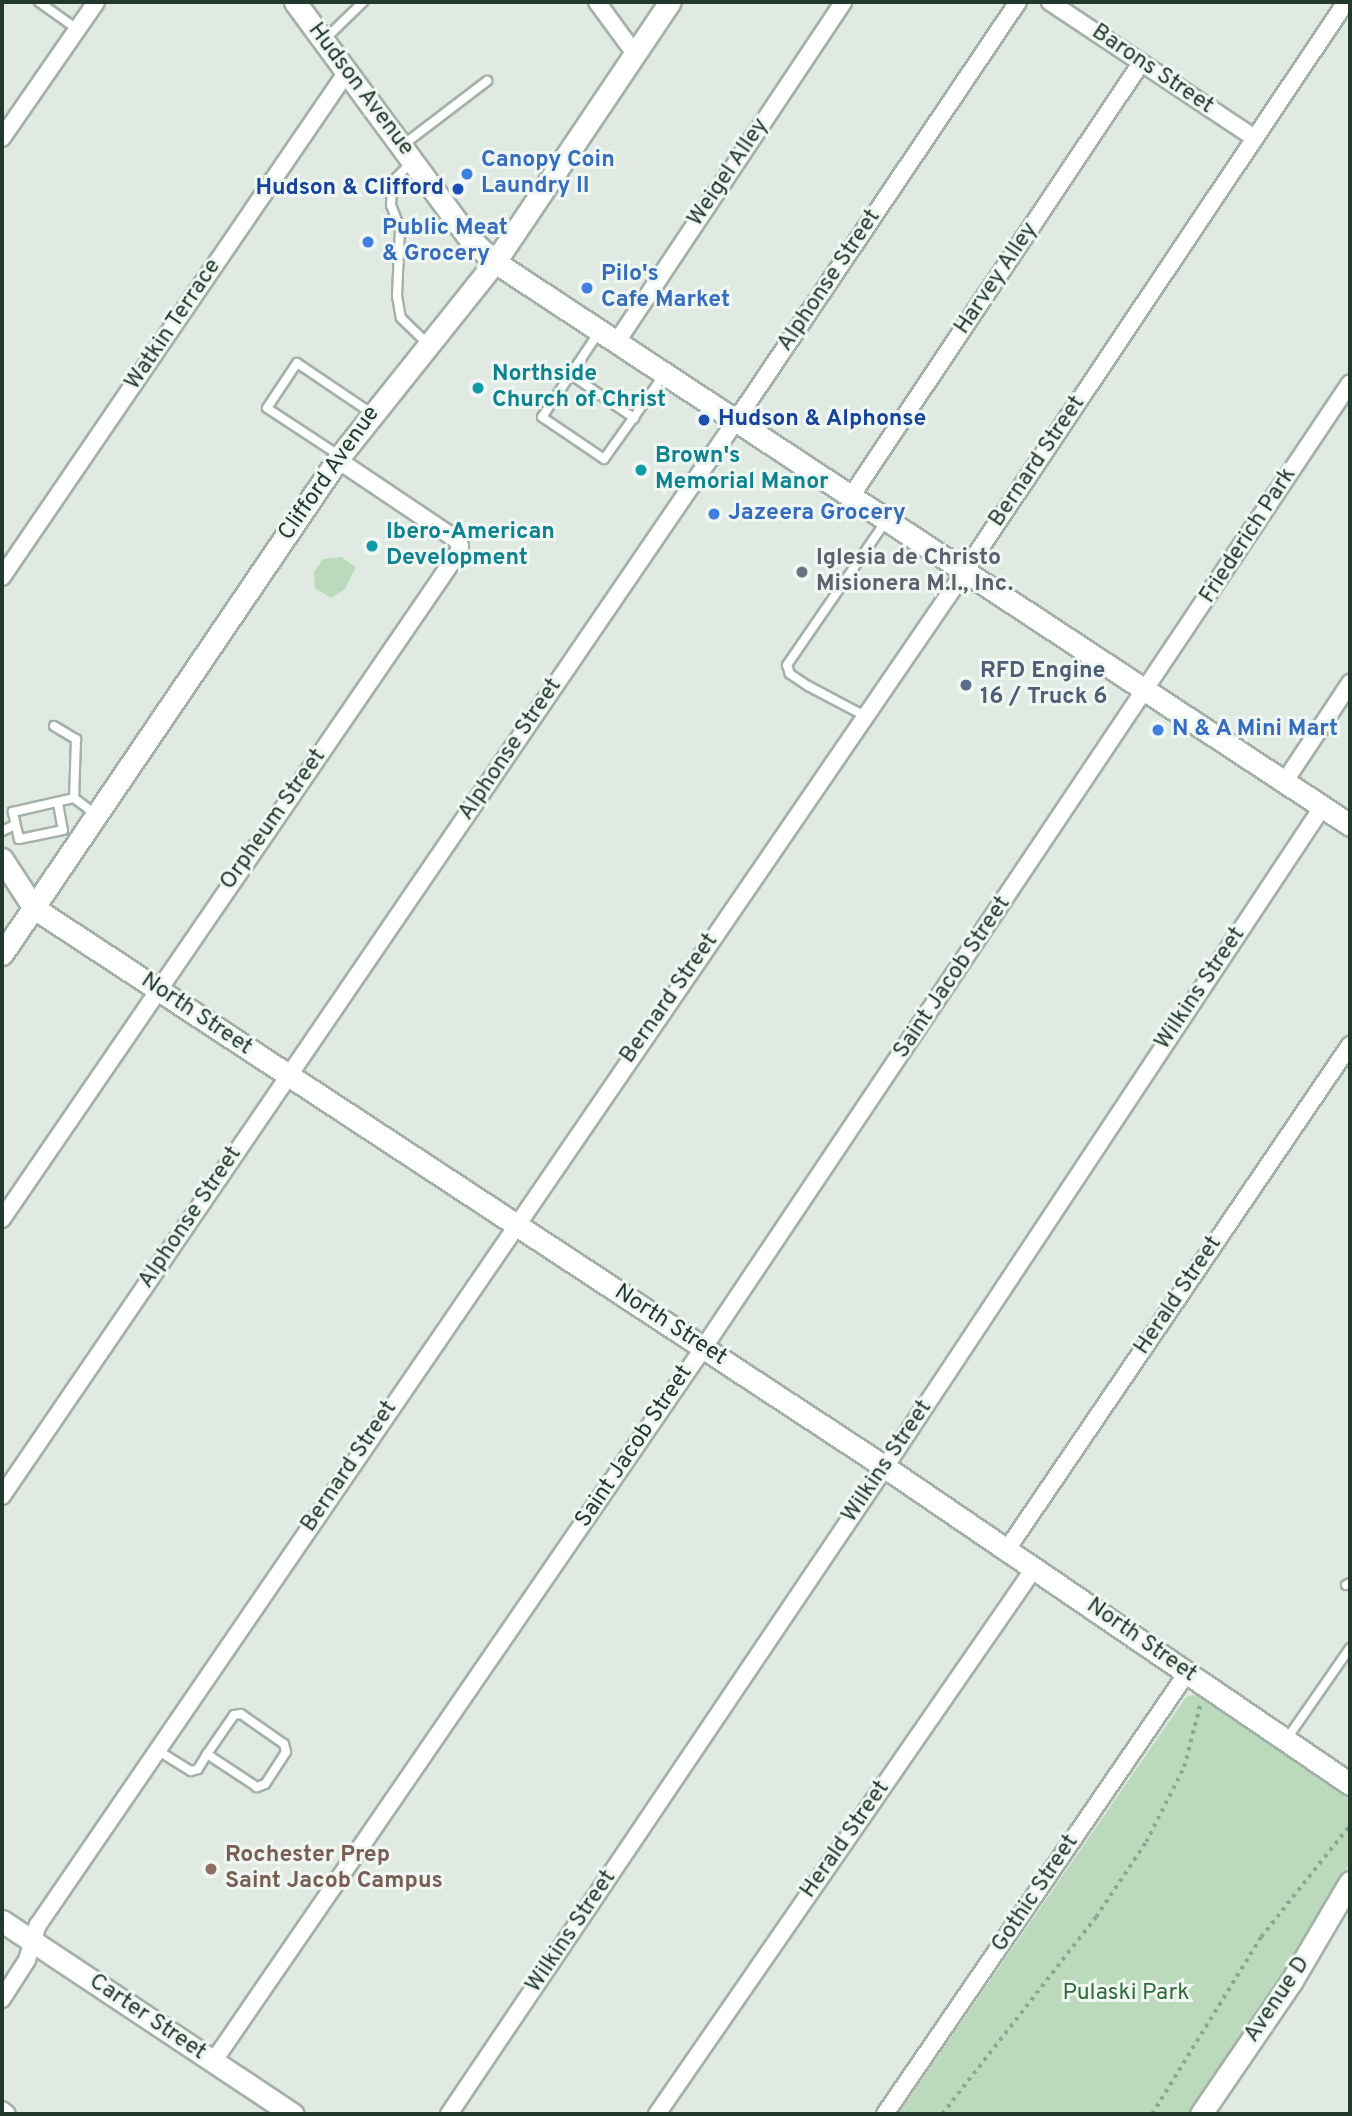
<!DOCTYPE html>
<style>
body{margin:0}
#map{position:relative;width:1352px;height:2116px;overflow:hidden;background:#e0eae3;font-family:Overpass,sans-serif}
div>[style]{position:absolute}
.green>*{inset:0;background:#bbd9bb}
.path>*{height:3.5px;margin-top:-1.75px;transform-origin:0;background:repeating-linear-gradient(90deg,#83ab94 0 3.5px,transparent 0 8.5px)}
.roads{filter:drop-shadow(2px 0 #a3b1a9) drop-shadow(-2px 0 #a3b1a9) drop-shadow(0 2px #a3b1a9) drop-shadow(0 -2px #a3b1a9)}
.lane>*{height:8px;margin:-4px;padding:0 4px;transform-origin:4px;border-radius:4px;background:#fff}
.street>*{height:16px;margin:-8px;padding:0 8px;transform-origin:8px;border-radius:8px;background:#fff}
.secondary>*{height:21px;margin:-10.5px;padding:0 10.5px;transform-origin:10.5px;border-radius:10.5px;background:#fff}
.dots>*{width:19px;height:19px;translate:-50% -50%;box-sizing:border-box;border:4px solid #f0f7f2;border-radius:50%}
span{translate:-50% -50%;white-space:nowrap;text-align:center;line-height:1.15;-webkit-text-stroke:6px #f0f7f2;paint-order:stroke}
.street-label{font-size:23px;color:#22392d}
.shop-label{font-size:23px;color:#366cbe;font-weight:700}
.left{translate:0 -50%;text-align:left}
.transit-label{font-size:23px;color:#164399;font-weight:700}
.right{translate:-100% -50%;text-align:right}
.culture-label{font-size:23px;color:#0d838f;font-weight:700}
.worship-label{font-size:23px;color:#5b616d;font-weight:700}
.service-label{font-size:23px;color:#4e5e75;font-weight:700}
.education-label{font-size:23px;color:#785e54;font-weight:700}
.park-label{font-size:23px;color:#306c38}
.frame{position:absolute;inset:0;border:4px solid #22392d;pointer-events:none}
</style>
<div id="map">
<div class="green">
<div style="clip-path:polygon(341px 557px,356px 567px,345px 589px,331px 598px,315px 588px,314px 572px,323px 559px)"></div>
<div style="clip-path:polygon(1197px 1694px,1208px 1698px,1350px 1799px,1350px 1862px,1281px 1978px,1188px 2114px,898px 2114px,1186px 1697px)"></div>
</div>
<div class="path">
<div style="left:942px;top:2114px;width:250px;rotate:-52deg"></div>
<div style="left:1096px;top:1917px;width:90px;rotate:-56.3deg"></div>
<div style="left:1146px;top:1842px;width:84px;rotate:-63.1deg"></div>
<div style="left:1184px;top:1767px;width:64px;rotate:-75.5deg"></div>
<div style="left:1152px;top:2114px;width:208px;rotate:-58.4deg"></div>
<div style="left:1261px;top:1937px;width:143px;rotate:-51.5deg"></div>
</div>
<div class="roads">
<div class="lane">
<div style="left:39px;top:2px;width:47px;rotate:35.4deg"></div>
<div style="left:325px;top:39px;width:53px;rotate:-44.2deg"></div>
<div style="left:403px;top:145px;width:106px;rotate:-37.3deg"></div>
<div style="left:411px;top:163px;width:21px;rotate:135deg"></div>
<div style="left:396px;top:178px;width:13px;rotate:108deg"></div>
<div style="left:392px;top:190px;width:15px;rotate:94deg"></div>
<div style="left:391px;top:205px;width:26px;rotate:69deg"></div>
<div style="left:400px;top:229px;width:67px;rotate:92.6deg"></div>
<div style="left:397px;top:296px;width:22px;rotate:80deg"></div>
<div style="left:401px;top:318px;width:36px;rotate:44deg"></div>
<div style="left:599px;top:332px;width:102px;rotate:123.8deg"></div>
<div style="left:542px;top:417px;width:75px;rotate:34.1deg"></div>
<div style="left:604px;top:459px;width:103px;rotate:-54.5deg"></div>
<div style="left:570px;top:374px;width:78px;rotate:34.5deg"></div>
<div style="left:340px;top:456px;width:87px;rotate:-146.7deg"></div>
<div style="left:267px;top:408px;width:54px;rotate:-56.3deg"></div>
<div style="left:297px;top:363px;width:89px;rotate:34deg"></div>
<div style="left:865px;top:716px;width:64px;rotate:-152.2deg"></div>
<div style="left:808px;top:686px;width:22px;rotate:-146deg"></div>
<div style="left:790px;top:674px;width:9px;rotate:-108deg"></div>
<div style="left:787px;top:665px;width:175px;rotate:-55.5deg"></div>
<div style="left:54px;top:726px;width:26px;rotate:31deg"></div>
<div style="left:76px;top:739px;width:59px;rotate:91.9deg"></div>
<div style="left:58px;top:803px;width:27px;rotate:80deg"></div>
<div style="left:63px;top:830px;width:45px;rotate:168.4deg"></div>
<div style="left:19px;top:839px;width:28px;rotate:-103deg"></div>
<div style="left:13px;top:812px;width:63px;rotate:-12.9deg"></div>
<div style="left:74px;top:798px;width:26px;rotate:37deg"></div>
<div style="left:2px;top:831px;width:14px;rotate:-25deg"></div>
<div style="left:1346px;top:1585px;width:4px;rotate:-27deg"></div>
<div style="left:1286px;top:1740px;width:112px;rotate:-55.2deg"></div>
<div style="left:157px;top:1750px;width:40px;rotate:32deg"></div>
<div style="left:191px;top:1771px;width:7px;rotate:-16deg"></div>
<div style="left:198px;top:1769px;width:17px;rotate:-59deg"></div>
<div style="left:207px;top:1754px;width:47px;rotate:-55.3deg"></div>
<div style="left:234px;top:1715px;width:7px;rotate:-8deg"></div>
<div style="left:241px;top:1714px;width:52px;rotate:34.9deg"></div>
<div style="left:284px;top:1744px;width:8px;rotate:76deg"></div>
<div style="left:286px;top:1752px;width:38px;rotate:123deg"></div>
<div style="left:265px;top:1784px;width:9px;rotate:159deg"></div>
<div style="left:257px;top:1787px;width:60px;rotate:-146.6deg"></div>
</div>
<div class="street">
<div style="left:597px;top:2px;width:64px;rotate:53.8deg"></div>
<div style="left:1050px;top:2px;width:246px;rotate:33.6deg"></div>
<div style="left:2px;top:138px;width:165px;rotate:-55.3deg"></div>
<div style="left:616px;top:343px;width:410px;rotate:-56.3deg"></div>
<div style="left:852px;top:495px;width:520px;rotate:-56.22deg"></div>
<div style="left:2px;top:577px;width:610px;rotate:-55.68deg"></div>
<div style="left:1285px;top:781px;width:118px;rotate:-56.4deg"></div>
<div style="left:2px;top:1219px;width:807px;rotate:-55.6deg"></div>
<div style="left:458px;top:553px;width:7px;rotate:-74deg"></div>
<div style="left:460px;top:546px;width:7px;rotate:-117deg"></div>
<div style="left:457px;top:540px;width:143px;rotate:-146.1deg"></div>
<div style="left:2px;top:1496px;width:1300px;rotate:-55.69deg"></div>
<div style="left:735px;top:422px;width:506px;rotate:-56.03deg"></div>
<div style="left:1008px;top:1548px;width:608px;rotate:-55.79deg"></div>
<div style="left:2px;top:1999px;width:46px;rotate:-57.3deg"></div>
<div style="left:27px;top:1960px;width:37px;rotate:-73deg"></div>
<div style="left:38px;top:1925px;width:1641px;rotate:-55.6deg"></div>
<div style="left:965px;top:571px;width:685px;rotate:-56.19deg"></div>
<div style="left:213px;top:2062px;width:867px;rotate:-55.52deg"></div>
<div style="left:704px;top:1347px;width:1160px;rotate:-56.17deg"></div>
<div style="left:2px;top:2110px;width:6px;rotate:39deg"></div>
<div style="left:449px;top:2114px;width:780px;rotate:-56.02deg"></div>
<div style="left:885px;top:1467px;width:793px;rotate:-56.47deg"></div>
<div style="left:657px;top:2114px;width:665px;rotate:-55.35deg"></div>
<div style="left:885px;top:2114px;width:534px;rotate:-55.6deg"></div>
</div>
<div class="secondary">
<div style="left:295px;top:2px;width:295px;rotate:53.6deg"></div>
<div style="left:470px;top:239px;width:34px;rotate:43deg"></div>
<div style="left:495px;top:262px;width:1024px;rotate:33.36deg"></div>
<div style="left:2px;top:859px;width:59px;rotate:56.9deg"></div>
<div style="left:34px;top:908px;width:1018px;rotate:33.3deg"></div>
<div style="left:885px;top:1467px;width:563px;rotate:34.28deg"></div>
<div style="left:2px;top:954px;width:602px;rotate:-55.83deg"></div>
<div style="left:340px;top:456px;width:248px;rotate:-51.4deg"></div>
<div style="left:495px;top:262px;width:313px;rotate:-56.1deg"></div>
<div style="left:2px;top:1921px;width:349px;rotate:33.6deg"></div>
<div style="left:1201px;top:2114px;width:160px;rotate:-55.7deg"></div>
<div style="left:1291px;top:1982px;width:116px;rotate:-59.5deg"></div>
</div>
</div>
<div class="dots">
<div style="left:467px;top:174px;background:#3f7fe0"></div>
<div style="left:458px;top:189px;background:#1a4fb4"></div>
<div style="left:368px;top:242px;background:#3f7fe0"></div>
<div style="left:587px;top:288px;background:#3f7fe0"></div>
<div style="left:478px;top:388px;background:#0f9aa8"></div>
<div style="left:704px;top:420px;background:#1a4fb4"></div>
<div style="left:641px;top:470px;background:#0f9aa8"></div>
<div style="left:714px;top:514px;background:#3f7fe0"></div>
<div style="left:372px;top:546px;background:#0f9aa8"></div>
<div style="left:802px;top:572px;background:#6b7280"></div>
<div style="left:966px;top:685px;background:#5c6f8a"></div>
<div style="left:1158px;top:730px;background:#3f7fe0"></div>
<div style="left:211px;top:1869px;background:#8d6e63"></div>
</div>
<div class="street-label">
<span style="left:1152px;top:70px;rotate:34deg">Barons Street</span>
<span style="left:360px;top:90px;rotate:53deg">Hudson Avenue</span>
<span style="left:729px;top:173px;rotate:-56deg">Weigel Alley</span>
<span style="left:997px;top:279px;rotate:-56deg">Harvey Alley</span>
<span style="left:830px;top:281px;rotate:-56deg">Alphonse Street</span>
<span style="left:174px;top:325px;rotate:-56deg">Watkin Terrace</span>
<span style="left:1038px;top:462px;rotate:-56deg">Bernard Street</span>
<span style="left:330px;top:474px;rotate:-55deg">Clifford Avenue</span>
<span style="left:1249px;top:536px;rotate:-57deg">Friederich Park</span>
<span style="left:511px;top:750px;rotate:-56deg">Alphonse Street</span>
<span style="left:274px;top:820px;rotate:-55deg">Orpheum Street</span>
<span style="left:953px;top:978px;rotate:-56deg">Saint Jacob Street</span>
<span style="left:1201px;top:989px;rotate:-56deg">Wilkins Street</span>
<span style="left:670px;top:999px;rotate:-55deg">Bernard Street</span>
<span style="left:196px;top:1015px;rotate:34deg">North Street</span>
<span style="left:191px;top:1218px;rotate:-56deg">Alphonse Street</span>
<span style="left:1179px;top:1296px;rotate:-56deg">Herald Street</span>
<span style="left:670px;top:1326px;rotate:33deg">North Street</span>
<span style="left:635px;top:1447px;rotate:-56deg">Saint Jacob Street</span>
<span style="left:888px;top:1462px;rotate:-56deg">Wilkins Street</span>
<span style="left:350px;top:1467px;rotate:-56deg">Bernard Street</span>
<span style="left:1141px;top:1641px;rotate:35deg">North Street</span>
<span style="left:846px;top:1840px;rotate:-55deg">Herald Street</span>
<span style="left:1036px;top:1894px;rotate:-56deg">Gothic Street</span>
<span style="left:572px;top:1932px;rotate:-56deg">Wilkins Street</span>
<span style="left:1278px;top:2000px;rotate:-56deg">Avenue D</span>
<span style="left:147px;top:2018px;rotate:34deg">Carter Street</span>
</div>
<div class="shop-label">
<span class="left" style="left:481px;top:174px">Canopy Coin<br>Laundry II</span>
<span class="left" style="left:382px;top:242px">Public Meat<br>&amp; Grocery</span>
<span class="left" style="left:601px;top:288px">Pilo's<br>Cafe Market</span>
<span class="left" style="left:728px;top:514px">Jazeera Grocery</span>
<span class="left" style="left:1172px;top:730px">N &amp; A Mini Mart</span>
</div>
<div class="transit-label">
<span class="right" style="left:444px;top:189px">Hudson &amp; Clifford</span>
<span class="left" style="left:718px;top:420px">Hudson &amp; Alphonse</span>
</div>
<div class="culture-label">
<span class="left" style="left:492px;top:388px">Northside<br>Church of Christ</span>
<span class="left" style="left:655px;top:470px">Brown's<br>Memorial Manor</span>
<span class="left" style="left:386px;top:546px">Ibero-American<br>Development</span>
</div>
<div class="worship-label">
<span class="left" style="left:816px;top:572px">Iglesia de Christo<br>Misionera M.I., Inc.</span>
</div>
<div class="service-label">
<span class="left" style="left:980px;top:685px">RFD Engine<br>16 / Truck 6</span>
</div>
<div class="education-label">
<span class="left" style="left:225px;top:1869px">Rochester Prep<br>Saint Jacob Campus</span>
</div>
<div class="park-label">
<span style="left:1126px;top:1994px">Pulaski Park</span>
</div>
<div class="frame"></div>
</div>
